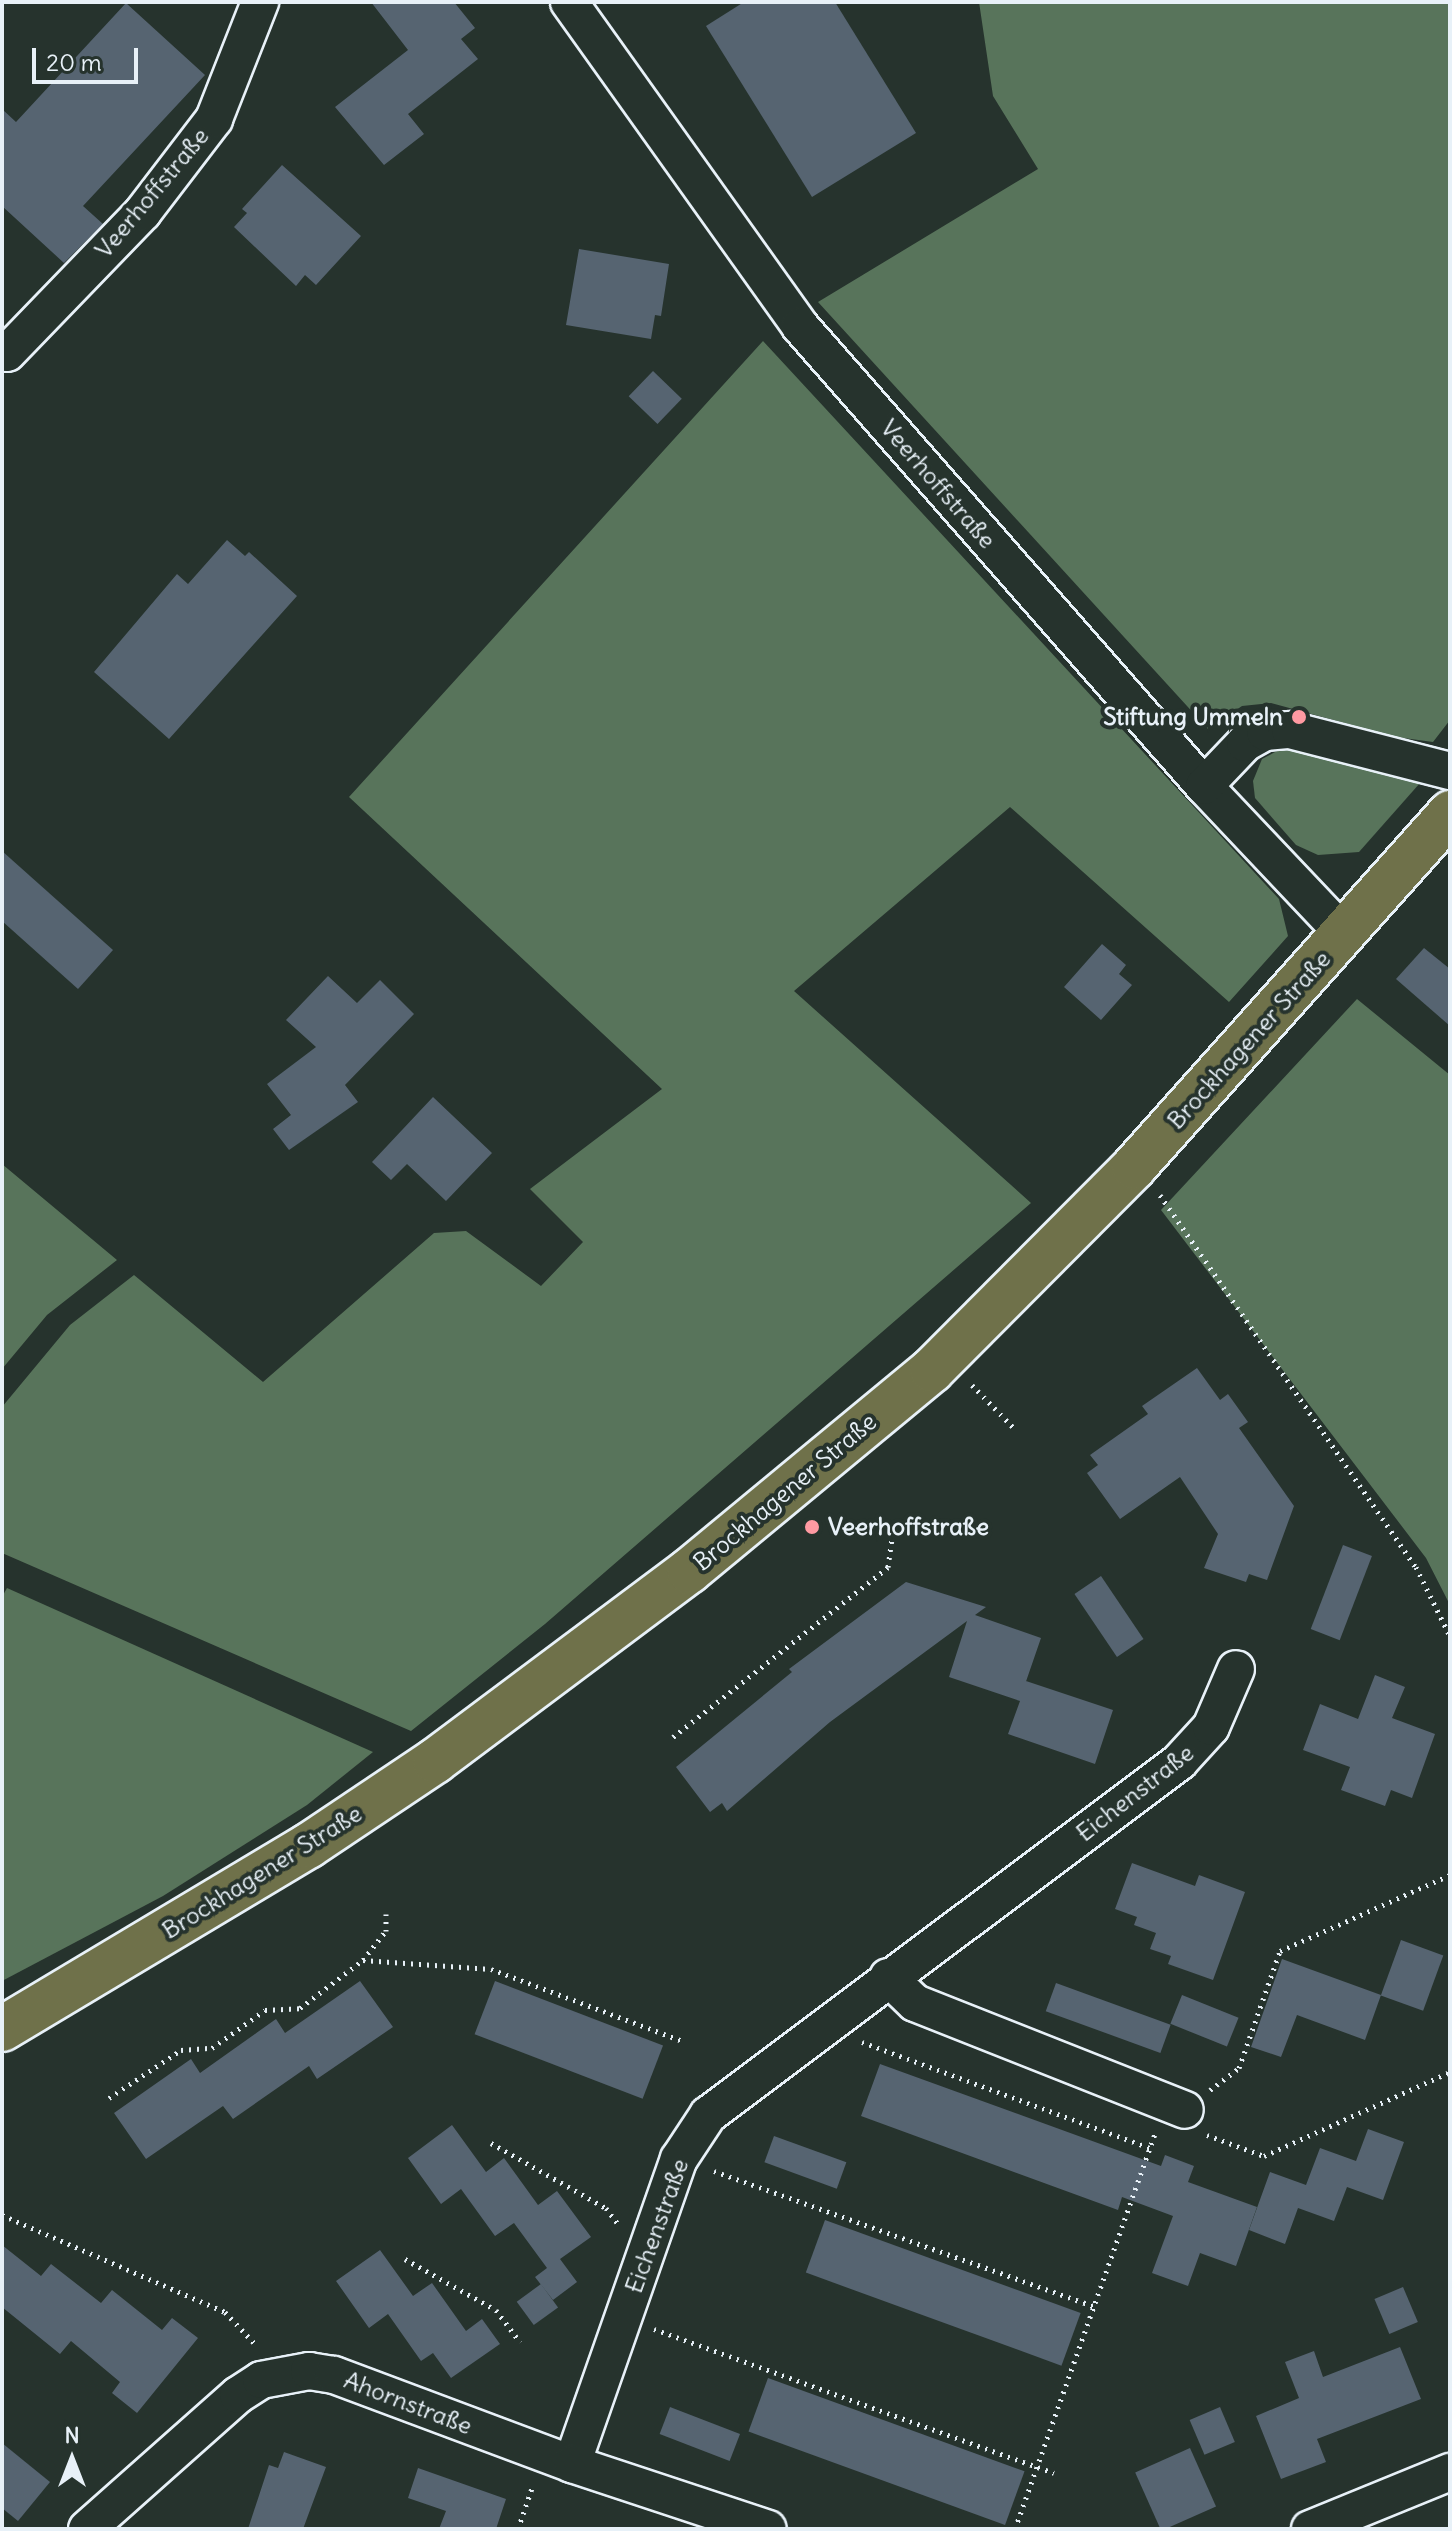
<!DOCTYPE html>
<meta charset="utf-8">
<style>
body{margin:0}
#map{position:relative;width:1452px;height:2531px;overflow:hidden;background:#26332d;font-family:Delius,sans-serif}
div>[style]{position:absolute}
.green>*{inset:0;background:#58745b}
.building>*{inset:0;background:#566471;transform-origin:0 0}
.path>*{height:5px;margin-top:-2.5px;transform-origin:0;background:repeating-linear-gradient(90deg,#e8f1f8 0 2px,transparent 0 8px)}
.roads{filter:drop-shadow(2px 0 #e8f1f8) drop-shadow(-2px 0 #e8f1f8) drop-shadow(0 2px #e8f1f8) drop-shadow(0 -2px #e8f1f8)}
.minor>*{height:36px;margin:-18px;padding:0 18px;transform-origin:18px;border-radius:18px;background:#26332d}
.major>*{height:44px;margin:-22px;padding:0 22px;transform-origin:22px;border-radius:22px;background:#6f714a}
.dots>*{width:22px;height:22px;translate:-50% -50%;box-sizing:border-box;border:4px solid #26332d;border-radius:50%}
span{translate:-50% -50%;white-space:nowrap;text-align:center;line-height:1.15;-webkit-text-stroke:8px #26332d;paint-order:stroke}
.street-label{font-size:24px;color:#e8f1f8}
.poi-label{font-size:24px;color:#e8f1f8;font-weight:700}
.right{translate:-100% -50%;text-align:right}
.left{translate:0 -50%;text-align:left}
.frame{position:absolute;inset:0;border:4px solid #e8f1f8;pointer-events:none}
.north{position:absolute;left:32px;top:2419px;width:80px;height:80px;-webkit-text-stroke:6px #26332d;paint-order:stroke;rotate:0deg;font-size:22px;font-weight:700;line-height:32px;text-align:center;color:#e8f1f8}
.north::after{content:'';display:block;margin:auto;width:28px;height:36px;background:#e8f1f8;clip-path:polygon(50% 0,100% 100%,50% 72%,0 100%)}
.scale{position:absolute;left:32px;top:48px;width:106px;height:36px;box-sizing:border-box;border:4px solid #e8f1f8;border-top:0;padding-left:10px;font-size:24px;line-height:28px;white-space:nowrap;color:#e8f1f8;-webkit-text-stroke:6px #26332d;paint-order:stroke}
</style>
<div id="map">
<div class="green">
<div style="clip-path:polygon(979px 2px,1450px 2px,1450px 720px,1433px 742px,1396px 737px,1271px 703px,1242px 706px,1208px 729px,818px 302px,1038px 169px,993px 96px)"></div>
<div style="clip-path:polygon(763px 341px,1279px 899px,1288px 936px,1229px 1002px,1010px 807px,794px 991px,1031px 1203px,545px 1624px,411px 1731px,2px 1553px,2px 1407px,70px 1325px,134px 1275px,263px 1382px,434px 1233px,466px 1231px,541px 1286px,583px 1242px,530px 1189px,662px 1089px,349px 797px)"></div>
<div style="clip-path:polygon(1292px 743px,1407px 772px,1420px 783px,1359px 852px,1318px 855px,1296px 845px,1255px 798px,1253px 781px,1262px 759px)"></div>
<div style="clip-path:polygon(1357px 999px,1450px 1075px,1450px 1605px,1426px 1558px,1161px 1210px)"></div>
<div style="clip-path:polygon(2px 1164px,117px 1260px,47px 1315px,2px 1369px)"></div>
<div style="clip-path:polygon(7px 1588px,373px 1752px,307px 1805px,163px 1896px,2px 1981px,2px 1597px)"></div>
</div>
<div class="building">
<div style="clip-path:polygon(371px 2px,454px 2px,475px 28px,461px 39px,478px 59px,408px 114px,424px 134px,384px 165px,335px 107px,408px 50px)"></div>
<div style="clip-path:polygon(744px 2px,835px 2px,916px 133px,812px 197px,706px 26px)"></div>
<div style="clip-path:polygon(126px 3px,205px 75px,83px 206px,103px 224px,64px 263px,2px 206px,2px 109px,16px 122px)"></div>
<div style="clip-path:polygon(282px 165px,361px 236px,316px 285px,305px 275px,296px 286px,234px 227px,247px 213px,242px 209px)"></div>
<div style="clip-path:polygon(579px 249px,669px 264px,661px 316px,655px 315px,651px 339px,566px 325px)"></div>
<div style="left:653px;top:371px;width:40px;height:35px;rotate:44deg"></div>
<div style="clip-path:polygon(227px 540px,245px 556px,249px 552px,297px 596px,169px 739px,94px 672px,177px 574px,188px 584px)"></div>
<div style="clip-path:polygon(2px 851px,113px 950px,78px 989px,2px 921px)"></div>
<div style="clip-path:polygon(1102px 944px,1126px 965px,1119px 974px,1132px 985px,1101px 1020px,1064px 987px)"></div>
<div style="clip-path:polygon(1424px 948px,1450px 969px,1450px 1026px,1396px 979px)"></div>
<div style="clip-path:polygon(328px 976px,357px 1003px,380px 980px,414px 1014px,345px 1085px,358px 1102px,289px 1150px,273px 1129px,291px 1115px,267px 1084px,316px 1047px,286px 1020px)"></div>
<div style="clip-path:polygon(433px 1097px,492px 1153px,446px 1201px,407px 1164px,391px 1180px,372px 1162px)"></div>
<div style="clip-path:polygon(1197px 1368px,1220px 1400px,1228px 1394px,1248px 1422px,1239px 1428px,1294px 1506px,1267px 1580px,1249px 1574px,1246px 1582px,1204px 1568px,1218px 1534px,1180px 1477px,1120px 1519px,1087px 1473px,1098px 1465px,1090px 1455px,1148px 1414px,1142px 1406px)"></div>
<div style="left:1343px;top:1545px;width:31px;height:90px;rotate:21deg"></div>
<div style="left:1101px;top:1576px;width:76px;height:32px;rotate:56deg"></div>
<div style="clip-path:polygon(906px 1582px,986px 1607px,975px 1615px,1041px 1638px,1021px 1696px,1026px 1681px,1113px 1710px,1095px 1764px,1008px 1734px,1020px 1701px,949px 1677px,967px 1621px,830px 1722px,727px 1811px,722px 1803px,710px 1812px,676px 1767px,792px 1672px,789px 1669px)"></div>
<div style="clip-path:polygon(1375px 1675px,1405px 1687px,1392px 1718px,1435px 1734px,1412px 1798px,1391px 1790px,1385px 1806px,1341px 1790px,1350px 1767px,1303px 1750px,1320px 1704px,1358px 1719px)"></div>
<div style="clip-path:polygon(1132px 1863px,1195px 1886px,1199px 1875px,1245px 1892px,1213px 1980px,1168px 1964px,1171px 1956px,1150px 1949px,1156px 1933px,1134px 1925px,1137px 1917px,1115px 1909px)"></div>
<div style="left:1401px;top:1940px;width:45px;height:59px;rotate:20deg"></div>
<div style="clip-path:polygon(1282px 1959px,1381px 1995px,1365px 2040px,1297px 2015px,1281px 2057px,1251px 2047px)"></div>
<div style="clip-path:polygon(360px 1981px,393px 2027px,317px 2079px,309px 2066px,233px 2119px,223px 2106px,146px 2159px,114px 2113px,191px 2059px,200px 2073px,276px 2019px,285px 2033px)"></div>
<div style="left:495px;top:1981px;width:180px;height:57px;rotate:21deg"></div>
<div style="left:1056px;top:1983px;width:122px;height:30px;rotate:20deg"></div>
<div style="left:1182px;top:1995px;width:61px;height:31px;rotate:22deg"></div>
<div style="clip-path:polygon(880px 2064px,1161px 2166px,1165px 2155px,1194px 2166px,1188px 2182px,1257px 2207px,1236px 2266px,1200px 2253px,1188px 2286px,1152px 2273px,1173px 2216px,1122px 2197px,1118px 2210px,861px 2116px)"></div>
<div style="clip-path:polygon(452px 2125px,486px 2172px,504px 2158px,538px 2205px,557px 2191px,591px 2237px,560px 2259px,577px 2282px,553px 2300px,535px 2277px,547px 2268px,514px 2223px,495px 2236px,461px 2189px,441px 2204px,408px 2158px)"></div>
<div style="clip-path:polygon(1368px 2129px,1404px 2142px,1383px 2200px,1347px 2187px,1334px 2221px,1298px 2208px,1285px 2244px,1249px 2230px,1270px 2172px,1306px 2185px,1320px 2148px,1356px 2161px)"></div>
<div style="left:774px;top:2136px;width:77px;height:28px;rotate:20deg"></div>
<div style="left:825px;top:2220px;width:272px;height:56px;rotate:20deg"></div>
<div style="clip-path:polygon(2px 2245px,41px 2276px,51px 2264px,101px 2303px,112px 2290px,162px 2330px,172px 2318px,198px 2338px,137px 2413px,112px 2393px,120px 2382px,71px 2341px,60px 2354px,2px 2307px)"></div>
<div style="clip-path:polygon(380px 2250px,413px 2296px,432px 2283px,466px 2331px,482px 2319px,500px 2344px,451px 2378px,433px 2353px,421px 2361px,388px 2314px,369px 2328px,336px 2281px)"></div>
<div style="left:541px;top:2284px;width:29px;height:30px;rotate:54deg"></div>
<div style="left:1403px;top:2287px;width:38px;height:31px;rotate:67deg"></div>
<div style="clip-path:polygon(1400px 2347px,1421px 2399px,1317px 2439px,1326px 2462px,1281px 2479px,1256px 2416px,1299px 2398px,1285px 2362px,1314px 2351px,1323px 2377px)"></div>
<div style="left:768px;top:2378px;width:273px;height:57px;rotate:20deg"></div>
<div style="left:670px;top:2407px;width:75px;height:29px;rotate:21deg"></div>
<div style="left:1220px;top:2407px;width:38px;height:33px;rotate:67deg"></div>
<div style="clip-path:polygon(2px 2443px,50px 2482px,18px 2521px,2px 2508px)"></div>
<div style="left:1190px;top:2448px;width:64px;height:60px;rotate:66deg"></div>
<div style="clip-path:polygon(284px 2452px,326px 2467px,303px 2529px,248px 2529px,269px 2465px,278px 2468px)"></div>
<div style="clip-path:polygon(418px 2468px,506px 2499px,496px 2529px,439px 2529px,446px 2511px,408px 2498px)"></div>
</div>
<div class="path">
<div style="left:1160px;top:1195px;width:452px;rotate:55.5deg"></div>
<div style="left:1416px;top:1567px;width:77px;rotate:63.8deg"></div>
<div style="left:972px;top:1385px;width:60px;rotate:45.7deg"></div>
<div style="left:673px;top:1737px;width:274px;rotate:-38.3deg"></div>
<div style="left:888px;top:1567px;width:34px;rotate:-82deg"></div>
<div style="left:363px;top:1960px;width:37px;rotate:-52deg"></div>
<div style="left:386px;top:1931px;width:17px;rotate:-90deg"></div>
<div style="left:862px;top:2042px;width:307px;rotate:20.2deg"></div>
<div style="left:1210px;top:2090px;width:36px;rotate:-37deg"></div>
<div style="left:1239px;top:2068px;width:124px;rotate:-70.7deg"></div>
<div style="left:1280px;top:1951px;width:186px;rotate:-24.1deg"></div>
<div style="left:109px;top:2098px;width:87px;rotate:-33.7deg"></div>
<div style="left:181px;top:2050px;width:31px;rotate:-4deg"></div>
<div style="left:212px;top:2048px;width:65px;rotate:-35.6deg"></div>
<div style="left:265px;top:2010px;width:35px;rotate:-3deg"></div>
<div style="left:300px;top:2008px;width:79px;rotate:-37.3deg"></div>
<div style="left:363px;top:1960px;width:128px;rotate:4deg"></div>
<div style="left:491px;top:1969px;width:205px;rotate:20.6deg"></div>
<div style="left:1207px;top:2135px;width:61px;rotate:20.2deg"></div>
<div style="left:1264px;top:2156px;width:204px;rotate:-24.3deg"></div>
<div style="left:491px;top:2143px;width:132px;rotate:29.5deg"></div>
<div style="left:606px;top:2208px;width:21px;rotate:53deg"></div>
<div style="left:714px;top:2171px;width:403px;rotate:19.6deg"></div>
<div style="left:2px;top:2215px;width:243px;rotate:23.5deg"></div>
<div style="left:225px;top:2312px;width:44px;rotate:46.8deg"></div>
<div style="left:405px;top:2259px;width:104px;rotate:29.3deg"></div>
<div style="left:496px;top:2310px;width:40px;rotate:53deg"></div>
<div style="left:654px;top:2329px;width:425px;rotate:19.8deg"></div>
<div style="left:518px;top:2529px;width:46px;rotate:-71.2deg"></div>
<div style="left:1015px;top:2529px;width:419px;rotate:-70.5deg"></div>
</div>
<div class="roads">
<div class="minor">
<div style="left:569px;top:2px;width:398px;rotate:54.5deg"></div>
<div style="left:800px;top:326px;width:612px;rotate:48.71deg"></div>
<div style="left:1204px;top:786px;width:205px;rotate:46.6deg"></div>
<div style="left:2px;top:349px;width:6px;rotate:39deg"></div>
<div style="left:7px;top:353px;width:196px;rotate:-46deg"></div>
<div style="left:143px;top:212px;width:117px;rotate:-52.6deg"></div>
<div style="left:214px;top:119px;width:126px;rotate:-68.5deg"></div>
<div style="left:1204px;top:786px;width:59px;rotate:-46.4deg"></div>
<div style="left:1245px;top:743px;width:23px;rotate:-29deg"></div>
<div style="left:1265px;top:732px;width:25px;rotate:-5deg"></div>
<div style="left:1290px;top:730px;width:165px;rotate:14.4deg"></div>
<div style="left:888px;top:1977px;width:37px;rotate:44deg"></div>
<div style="left:915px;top:2003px;width:290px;rotate:21.6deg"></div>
<div style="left:572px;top:2464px;width:323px;rotate:-70.7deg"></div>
<div style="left:679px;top:2159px;width:53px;rotate:-56.6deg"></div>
<div style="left:708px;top:2115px;width:589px;rotate:-36.85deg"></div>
<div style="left:1179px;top:1762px;width:47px;rotate:-47.6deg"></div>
<div style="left:1211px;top:1727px;width:63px;rotate:-66.7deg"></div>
<div style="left:87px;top:2529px;width:202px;rotate:-41.6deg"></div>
<div style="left:238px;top:2395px;width:27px;rotate:-33deg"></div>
<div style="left:261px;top:2380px;width:49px;rotate:-10.6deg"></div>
<div style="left:309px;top:2371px;width:25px;rotate:9deg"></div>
<div style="left:334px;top:2375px;width:254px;rotate:20.5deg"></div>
<div style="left:572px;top:2464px;width:206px;rotate:18.3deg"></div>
<div style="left:1310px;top:2529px;width:151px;rotate:-22.2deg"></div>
</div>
<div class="major">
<div style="left:2px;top:2029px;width:357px;rotate:-30.9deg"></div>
<div style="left:308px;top:1846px;width:153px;rotate:-33.8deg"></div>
<div style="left:435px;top:1761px;width:317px;rotate:-36.8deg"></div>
<div style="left:689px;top:1571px;width:315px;rotate:-39.6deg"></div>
<div style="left:932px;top:1370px;width:286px;rotate:-45.1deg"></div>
<div style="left:1134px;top:1167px;width:475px;rotate:-48.2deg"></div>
</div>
</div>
<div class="dots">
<div style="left:1299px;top:717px;background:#ff9aa2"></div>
<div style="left:812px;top:1527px;background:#ff9aa2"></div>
</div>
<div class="street-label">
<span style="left:152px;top:193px;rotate:-50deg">Veerhoffstraße</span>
<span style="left:938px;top:484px;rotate:49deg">Veerhoffstraße</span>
<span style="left:1249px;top:1040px;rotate:-48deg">Brockhagener Straße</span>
<span style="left:785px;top:1492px;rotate:-40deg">Brockhagener Straße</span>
<span style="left:1135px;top:1793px;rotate:-38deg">Eichenstraße</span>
<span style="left:262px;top:1872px;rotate:-32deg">Brockhagener Straße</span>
<span style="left:657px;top:2226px;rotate:-70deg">Eichenstraße</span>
<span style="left:408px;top:2403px;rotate:21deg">Ahornstraße</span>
</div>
<div class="poi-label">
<span class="right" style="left:1283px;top:717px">Stiftung Ummeln</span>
<span class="left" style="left:828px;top:1527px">Veerhoffstraße</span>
</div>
<div class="frame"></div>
<div class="north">N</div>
<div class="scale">20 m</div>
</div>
